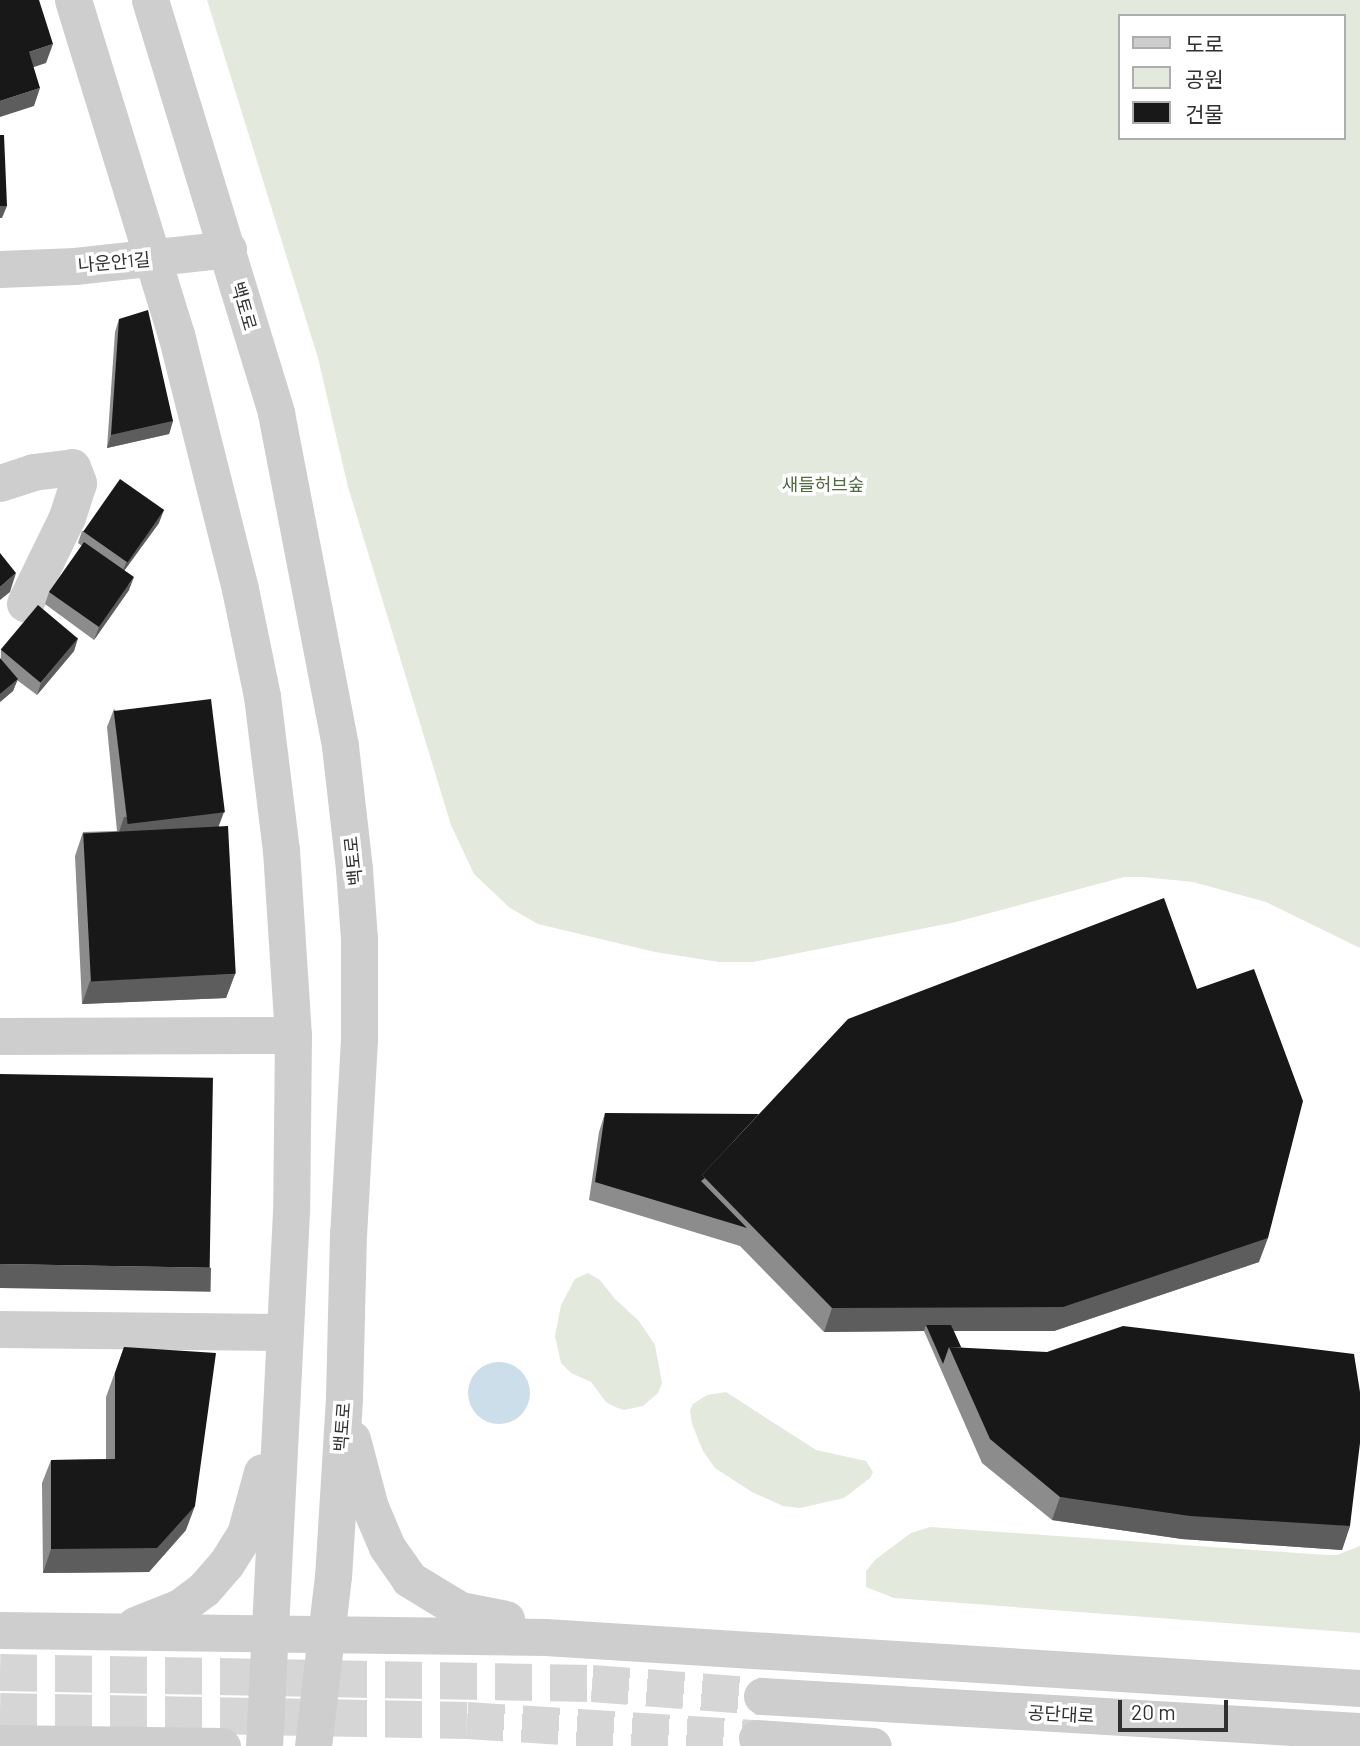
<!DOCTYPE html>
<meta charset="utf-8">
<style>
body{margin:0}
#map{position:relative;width:1360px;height:1746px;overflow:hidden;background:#fff;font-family:Barlow,"Noto Sans KR",sans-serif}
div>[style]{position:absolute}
.green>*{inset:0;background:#e3e9dd}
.water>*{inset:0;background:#cddeeb}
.round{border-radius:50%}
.minor-tunnel>*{height:37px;margin-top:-18.5px;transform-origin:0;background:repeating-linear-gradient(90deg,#d6d6d6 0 37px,transparent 0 55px)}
.minor>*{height:37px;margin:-18.5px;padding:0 18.5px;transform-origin:18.5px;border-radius:18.5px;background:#cecece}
.wall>*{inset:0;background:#8c8c8c}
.shaded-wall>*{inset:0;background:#5d5d5d;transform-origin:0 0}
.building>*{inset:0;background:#181818;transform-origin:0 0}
span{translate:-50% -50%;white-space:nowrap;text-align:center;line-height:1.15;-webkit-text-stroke:7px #fff;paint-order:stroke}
.street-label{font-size:18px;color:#313131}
.park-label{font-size:18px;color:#516a40}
.legend{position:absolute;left:1118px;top:14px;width:228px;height:126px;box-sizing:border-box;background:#fff;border:2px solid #adadad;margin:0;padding:9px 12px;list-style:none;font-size:21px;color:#313131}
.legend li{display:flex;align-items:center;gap:14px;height:35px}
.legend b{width:35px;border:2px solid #adadad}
.scale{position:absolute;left:1118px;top:1700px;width:110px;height:32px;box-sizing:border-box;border:4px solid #313131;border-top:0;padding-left:9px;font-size:21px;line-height:24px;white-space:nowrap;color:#313131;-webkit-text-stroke:5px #fff;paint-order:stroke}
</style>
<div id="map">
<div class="green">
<div style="clip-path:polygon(evenodd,207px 0,1360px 0,1360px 948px,1266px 902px,1193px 882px,1143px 877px,1124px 877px,956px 922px,753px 962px,719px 962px,655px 952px,538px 924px,510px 908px,474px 874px,451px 825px,348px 487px,318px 358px,207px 0,1120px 16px,1344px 16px,1344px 138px,1120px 138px,1120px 16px)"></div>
<div style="clip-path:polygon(588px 1273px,600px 1280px,615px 1299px,639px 1321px,655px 1345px,662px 1383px,658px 1393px,643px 1406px,624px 1410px,615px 1407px,606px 1402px,591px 1382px,571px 1373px,561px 1363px,555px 1336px,561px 1305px,575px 1279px)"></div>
<div style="clip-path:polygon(726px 1392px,816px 1450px,866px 1461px,873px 1472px,870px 1478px,844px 1498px,800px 1508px,783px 1506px,752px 1492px,715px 1468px,703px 1451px,692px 1424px,690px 1410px,693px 1404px,707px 1395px)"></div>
<div style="clip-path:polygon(930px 1527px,1326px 1555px,1337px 1555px,1360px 1546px,1360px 1633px,894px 1598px,866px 1587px,866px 1571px,876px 1559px,911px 1533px)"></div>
</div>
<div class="water">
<div class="round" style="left:468px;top:1362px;width:62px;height:62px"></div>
</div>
<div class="minor-tunnel">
<div style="left:0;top:1672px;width:592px;rotate:1.06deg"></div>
<div style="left:592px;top:1683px;width:170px;rotate:4.4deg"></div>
<div style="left:0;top:1711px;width:467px;rotate:1.1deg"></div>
<div style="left:467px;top:1720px;width:291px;rotate:3.6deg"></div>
</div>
<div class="minor">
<div style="left:73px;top:0;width:350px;rotate:72.9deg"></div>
<div style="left:176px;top:334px;width:263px;rotate:75.9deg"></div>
<div style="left:240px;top:589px;width:109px;rotate:78.4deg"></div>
<div style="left:262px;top:696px;width:155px;rotate:83deg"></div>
<div style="left:281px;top:850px;width:185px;rotate:86.3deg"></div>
<div style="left:293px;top:1035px;width:177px;rotate:90.6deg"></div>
<div style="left:291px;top:1212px;width:535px;rotate:92.89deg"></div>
<div style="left:150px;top:0;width:432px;rotate:73deg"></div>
<div style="left:276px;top:413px;width:339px;rotate:79.1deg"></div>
<div style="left:340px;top:746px;width:124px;rotate:83.5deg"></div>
<div style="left:354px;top:869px;width:69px;rotate:85.9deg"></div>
<div style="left:359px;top:938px;width:101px;rotate:90deg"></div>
<div style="left:359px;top:1039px;width:194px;rotate:93.2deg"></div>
<div style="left:348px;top:1233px;width:165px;rotate:91.4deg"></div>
<div style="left:344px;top:1398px;width:178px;rotate:93.5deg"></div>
<div style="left:333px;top:1576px;width:171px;rotate:96.7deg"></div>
<div style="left:0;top:269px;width:75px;rotate:-2.3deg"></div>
<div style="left:75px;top:266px;width:154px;rotate:-6.3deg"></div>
<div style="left:0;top:483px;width:35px;rotate:-18deg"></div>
<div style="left:33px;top:472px;width:39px;rotate:-7deg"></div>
<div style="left:72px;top:467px;width:17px;rotate:69deg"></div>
<div style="left:78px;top:483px;width:36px;rotate:108deg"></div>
<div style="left:67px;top:517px;width:96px;rotate:116deg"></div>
<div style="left:0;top:1036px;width:293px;rotate:-0.2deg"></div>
<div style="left:0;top:1329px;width:284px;rotate:0.6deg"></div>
<div style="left:352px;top:1439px;width:70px;rotate:75.2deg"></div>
<div style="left:370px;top:1507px;width:43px;rotate:67deg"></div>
<div style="left:387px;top:1547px;width:39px;rotate:55deg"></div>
<div style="left:409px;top:1579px;width:60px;rotate:31.3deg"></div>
<div style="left:460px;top:1610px;width:47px;rotate:11.1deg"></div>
<div style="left:135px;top:1625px;width:48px;rotate:-21.8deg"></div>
<div style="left:180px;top:1607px;width:30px;rotate:-37deg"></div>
<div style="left:204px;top:1589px;width:33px;rotate:-49deg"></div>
<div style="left:226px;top:1564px;width:36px;rotate:-58deg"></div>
<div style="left:245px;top:1534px;width:64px;rotate:-74.7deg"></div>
<div style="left:0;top:1630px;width:545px;rotate:0.74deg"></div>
<div style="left:545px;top:1637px;width:817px;rotate:3.58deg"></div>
<div style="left:762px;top:1696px;width:599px;rotate:3.35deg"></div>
<div style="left:757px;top:1738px;width:116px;rotate:3.9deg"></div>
<div style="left:0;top:1743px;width:222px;rotate:0.8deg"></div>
</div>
<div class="wall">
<div style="clip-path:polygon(119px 319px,173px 421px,169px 434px,107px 448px,115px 332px)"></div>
<div style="clip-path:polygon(159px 523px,124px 571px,129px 590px,94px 640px,45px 604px,49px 592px,82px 546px,78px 543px,82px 531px)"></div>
<div style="clip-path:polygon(78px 638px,74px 651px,37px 695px,17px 680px,13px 691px,0 702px,1px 650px)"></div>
<div style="clip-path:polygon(114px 709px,219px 826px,235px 974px,226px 998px,82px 1004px,75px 856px,83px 832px,117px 831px,107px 727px)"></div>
<div style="clip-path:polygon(605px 1113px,1259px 1262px,1054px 1331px,954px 1331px,961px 1347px,1350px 1526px,1342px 1550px,1182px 1539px,1052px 1520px,982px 1463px,924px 1331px,824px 1332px,740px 1246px,589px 1200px,599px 1132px)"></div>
<div style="clip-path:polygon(124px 1347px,186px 1530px,149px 1572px,43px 1573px,42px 1483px,51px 1460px,106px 1459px,106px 1397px)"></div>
</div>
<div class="shaded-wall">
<div style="clip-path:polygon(53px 44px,46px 63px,22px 71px,29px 52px)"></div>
<div style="clip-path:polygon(40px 88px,34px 106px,0 117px,0 101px)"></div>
<div style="clip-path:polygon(0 206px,7px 206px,2px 218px,0 218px)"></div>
<div style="clip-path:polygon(173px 421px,169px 434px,107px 448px,111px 435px)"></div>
<div style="clip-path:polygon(164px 510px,159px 523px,121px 575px,126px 563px)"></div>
<div style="clip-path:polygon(16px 573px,10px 592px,0 600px,0 587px)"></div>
<div style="clip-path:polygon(134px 577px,129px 590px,94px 640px,99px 627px)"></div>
<div style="clip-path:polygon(78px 638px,74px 651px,37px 695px,41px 683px)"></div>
<div style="clip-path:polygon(18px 679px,13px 691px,0 702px,0 694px)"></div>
<div style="clip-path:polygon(224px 812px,217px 831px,118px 835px,124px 817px)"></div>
<div style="clip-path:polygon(235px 974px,226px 998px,82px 1004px,90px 981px)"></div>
<div style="clip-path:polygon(1268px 1238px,1259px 1262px,1054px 1331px,929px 1331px,926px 1325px,924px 1331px,824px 1332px,832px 1308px)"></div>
<div style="left:0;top:1264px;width:211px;height:24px;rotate:1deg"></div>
<div style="clip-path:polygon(1060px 1497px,1350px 1526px,1342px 1550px,1182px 1539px,1052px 1520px)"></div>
<div style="clip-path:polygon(195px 1506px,186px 1530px,149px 1572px,43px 1573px,51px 1549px)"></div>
</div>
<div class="building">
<div style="clip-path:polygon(0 0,39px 0,53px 44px,29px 52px,40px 88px,0 101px)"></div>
<div style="clip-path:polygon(0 135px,4px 135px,7px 206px,0 206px)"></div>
<div style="clip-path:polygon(148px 310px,173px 421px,111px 435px,119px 319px)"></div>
<div style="left:120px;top:479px;width:54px;height:64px;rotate:35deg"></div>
<div style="left:84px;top:542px;width:61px;height:61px;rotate:35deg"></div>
<div style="clip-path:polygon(0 553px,16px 573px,0 587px)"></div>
<div style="left:38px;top:605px;width:52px;height:58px;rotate:40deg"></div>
<div style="clip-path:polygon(0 658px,18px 679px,0 694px)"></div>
<div style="left:211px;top:699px;width:114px;height:98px;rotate:83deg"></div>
<div style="left:228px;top:826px;width:148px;height:145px;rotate:87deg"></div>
<div style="clip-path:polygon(1164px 898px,1197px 989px,1254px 969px,1303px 1101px,1268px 1238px,1063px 1307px,832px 1308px,702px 1175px,848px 1019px)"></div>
<div style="left:0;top:1074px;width:213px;height:190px;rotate:1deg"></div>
<div style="clip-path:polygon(605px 1113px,759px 1114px,702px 1175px,705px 1178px,701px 1181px,747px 1228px,595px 1182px)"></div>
<div style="clip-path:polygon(926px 1325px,951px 1325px,961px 1347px,949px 1347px,943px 1364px)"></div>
<div style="clip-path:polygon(1123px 1326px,1354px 1354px,1360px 1392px,1360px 1443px,1350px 1526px,1190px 1516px,1060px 1497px,990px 1439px,949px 1347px,1047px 1352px)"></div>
<div style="clip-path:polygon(124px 1347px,216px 1353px,195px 1506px,157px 1548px,51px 1549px,51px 1460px,115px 1459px,115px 1373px)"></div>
</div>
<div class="street-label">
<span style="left:114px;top:262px;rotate:-5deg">나운안1길</span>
<span style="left:244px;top:306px;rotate:74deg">백토로</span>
<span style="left:353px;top:861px;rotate:-96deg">백토로</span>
<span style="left:342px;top:1427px;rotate:-86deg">백토로</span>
<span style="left:1061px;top:1714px;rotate:3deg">공단대로</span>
</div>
<div class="park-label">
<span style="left:823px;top:484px">새들허브숲</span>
</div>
<ul class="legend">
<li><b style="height:9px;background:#cecece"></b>도로</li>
<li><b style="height:19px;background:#e3e9dd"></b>공원</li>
<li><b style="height:19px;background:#181818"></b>건물</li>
</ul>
<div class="scale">20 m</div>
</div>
